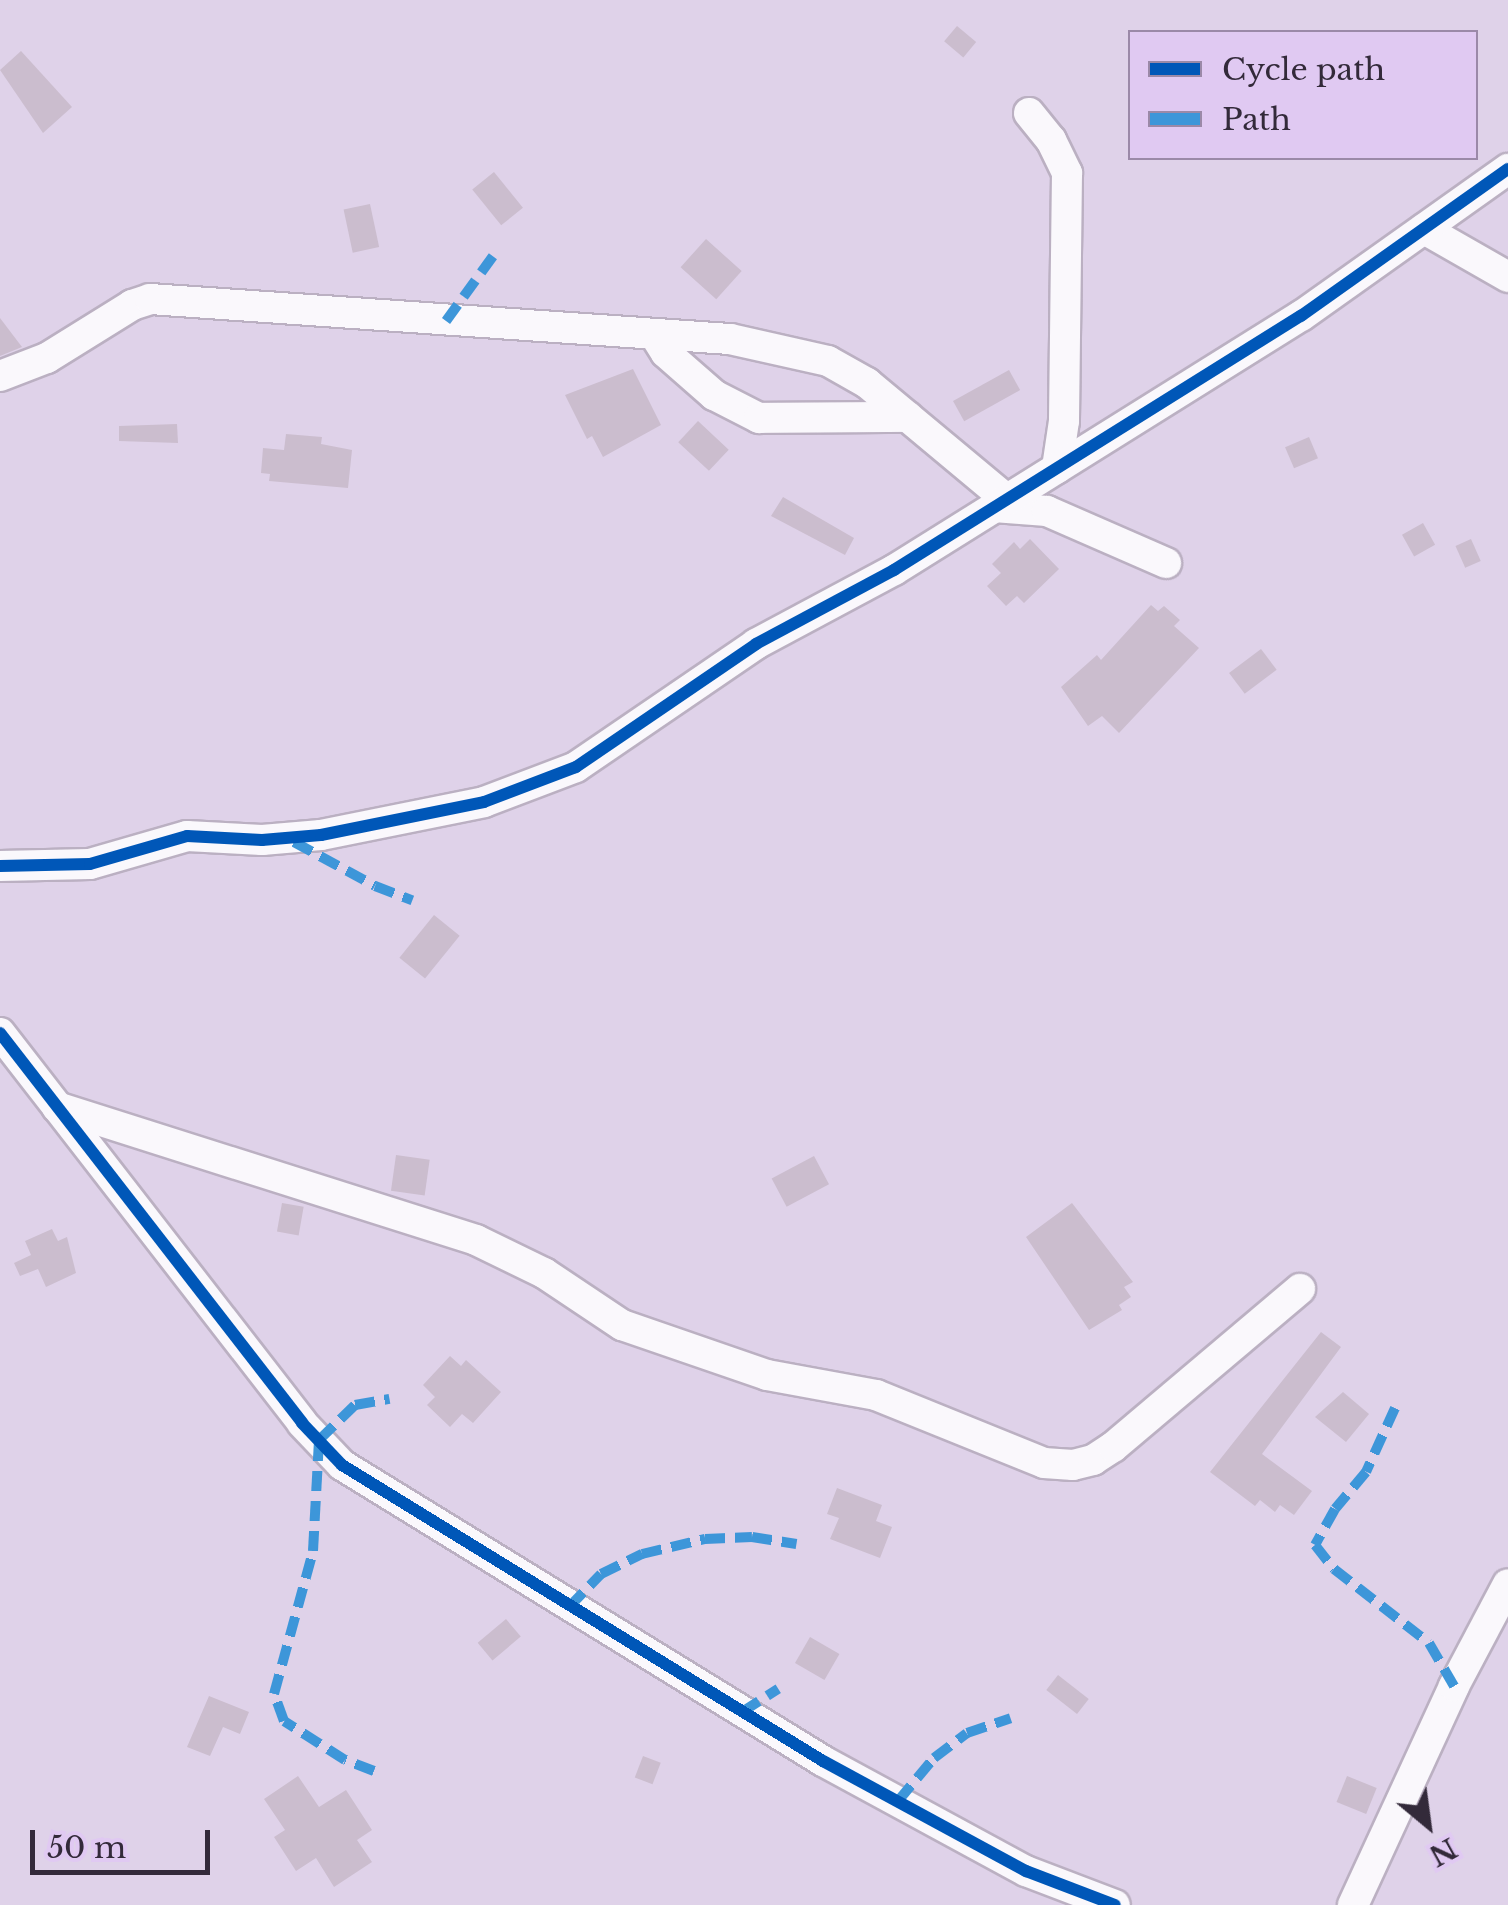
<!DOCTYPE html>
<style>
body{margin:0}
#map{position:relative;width:1508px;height:1905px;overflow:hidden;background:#dfd2e9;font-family:"Libre Baskerville",serif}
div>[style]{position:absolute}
.building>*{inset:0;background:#cbbdce;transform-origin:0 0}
.roads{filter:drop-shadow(2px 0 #bbb0c2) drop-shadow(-2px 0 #bbb0c2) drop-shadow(0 2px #bbb0c2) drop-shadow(0 -2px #bbb0c2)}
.minor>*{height:30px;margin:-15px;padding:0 15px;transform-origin:15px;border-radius:15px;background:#faf8fc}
.quiet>*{height:10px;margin-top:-5px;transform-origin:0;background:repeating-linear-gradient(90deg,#3d96d9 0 20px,transparent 0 30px)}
.cycleway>*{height:12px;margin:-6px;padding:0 6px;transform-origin:6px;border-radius:6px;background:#0057b8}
span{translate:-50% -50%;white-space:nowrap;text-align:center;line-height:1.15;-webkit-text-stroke:10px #e0c9f2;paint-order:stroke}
.legend{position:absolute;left:1128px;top:30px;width:350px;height:130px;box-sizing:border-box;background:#e0c9f2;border:2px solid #9b89a8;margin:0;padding:12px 18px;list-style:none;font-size:30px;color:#332a3a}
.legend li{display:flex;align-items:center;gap:20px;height:50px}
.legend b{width:50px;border:2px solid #9b89a8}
.north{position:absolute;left:1378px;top:1775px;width:100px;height:100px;-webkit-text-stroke:8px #e0c9f2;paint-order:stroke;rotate:151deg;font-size:28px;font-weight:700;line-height:40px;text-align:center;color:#332a3a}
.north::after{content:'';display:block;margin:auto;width:35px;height:45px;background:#332a3a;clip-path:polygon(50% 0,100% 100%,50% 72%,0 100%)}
.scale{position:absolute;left:30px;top:1830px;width:180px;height:45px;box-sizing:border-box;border:5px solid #332a3a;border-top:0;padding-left:12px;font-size:30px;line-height:35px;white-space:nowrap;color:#332a3a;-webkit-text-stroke:8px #e0c9f2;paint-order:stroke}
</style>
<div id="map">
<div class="building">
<div style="left:957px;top:26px;width:25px;height:20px;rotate:40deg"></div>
<div style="clip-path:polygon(21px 51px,72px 107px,43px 133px,0 70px)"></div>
<div style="left:494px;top:172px;width:46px;height:28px;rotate:51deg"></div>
<div style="left:370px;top:204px;width:44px;height:27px;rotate:78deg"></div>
<div style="left:706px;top:239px;width:48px;height:38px;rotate:42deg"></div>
<div style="clip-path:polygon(0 318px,22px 347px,0 356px)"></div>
<div style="clip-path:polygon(633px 369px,661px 425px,603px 457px,592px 436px,587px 439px,565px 395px)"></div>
<div style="left:1009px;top:370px;width:23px;height:64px;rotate:61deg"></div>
<div style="left:698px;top:421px;width:42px;height:29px;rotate:43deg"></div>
<div style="clip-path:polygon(177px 424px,178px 443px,119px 441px,119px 426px)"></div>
<div style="clip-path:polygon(286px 434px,322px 437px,321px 444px,352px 450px,348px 488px,269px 481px,270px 474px,261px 473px,263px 448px,284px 450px)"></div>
<div style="left:1309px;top:437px;width:23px;height:26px;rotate:67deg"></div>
<div style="clip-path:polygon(783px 497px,854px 538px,845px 555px,771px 516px)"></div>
<div style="left:1423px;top:523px;width:25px;height:24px;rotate:61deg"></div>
<div style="clip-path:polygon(1030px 539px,1059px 569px,1024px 603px,1017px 596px,1006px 606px,987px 586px,1001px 573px,992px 564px,1014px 542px,1020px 549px)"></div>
<div style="left:1471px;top:539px;width:24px;height:17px;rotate:66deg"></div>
<div style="clip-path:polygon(1151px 605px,1158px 611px,1164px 606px,1180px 620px,1174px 626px,1199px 648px,1119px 733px,1102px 716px,1088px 726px,1061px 687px,1097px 655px,1101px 660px)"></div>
<div style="left:1261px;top:649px;width:26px;height:40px;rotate:53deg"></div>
<div style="left:434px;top:915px;width:33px;height:55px;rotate:39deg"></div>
<div style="left:396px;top:1155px;width:34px;height:36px;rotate:8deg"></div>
<div style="left:814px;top:1156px;width:32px;height:48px;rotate:62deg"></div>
<div style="left:282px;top:1203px;width:22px;height:29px;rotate:10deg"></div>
<div style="clip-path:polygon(1072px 1203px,1133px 1282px,1124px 1287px,1131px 1297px,1119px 1305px,1122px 1310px,1089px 1330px,1026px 1237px)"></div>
<div style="clip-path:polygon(52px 1229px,58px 1241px,67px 1237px,76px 1273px,46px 1287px,38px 1269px,20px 1276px,14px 1263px,31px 1255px,25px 1241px)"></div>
<div style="clip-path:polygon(1321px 1332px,1341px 1347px,1262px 1454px,1312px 1491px,1294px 1515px,1280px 1505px,1275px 1512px,1260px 1500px,1255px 1506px,1210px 1472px)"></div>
<div style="clip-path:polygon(450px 1356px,461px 1366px,466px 1360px,501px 1392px,473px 1423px,462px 1414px,450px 1427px,427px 1405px,435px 1397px,423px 1385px)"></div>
<div style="clip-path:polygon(1343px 1392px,1369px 1414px,1346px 1442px,1315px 1417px)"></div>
<div style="clip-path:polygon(837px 1488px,882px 1505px,876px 1521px,892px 1527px,880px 1558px,830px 1539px,839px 1518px,827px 1514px)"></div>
<div style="left:506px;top:1619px;width:23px;height:37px;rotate:50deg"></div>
<div style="left:810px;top:1637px;width:34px;height:30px;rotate:30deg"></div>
<div style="left:1058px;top:1675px;width:39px;height:19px;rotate:38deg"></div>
<div style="clip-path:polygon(209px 1696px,249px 1712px,240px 1734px,223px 1727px,210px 1756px,187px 1747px)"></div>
<div style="left:643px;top:1756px;width:19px;height:23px;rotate:21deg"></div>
<div style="clip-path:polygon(298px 1776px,319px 1807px,346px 1790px,372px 1830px,357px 1840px,372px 1862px,334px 1887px,316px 1858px,296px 1871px,274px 1837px,285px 1830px,264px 1799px)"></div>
<div style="left:1347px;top:1776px;width:32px;height:28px;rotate:22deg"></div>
</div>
<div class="roads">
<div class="minor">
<div style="left:1029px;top:113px;width:35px;rotate:51deg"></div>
<div style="left:1051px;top:140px;width:37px;rotate:64deg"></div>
<div style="left:1067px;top:173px;width:248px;rotate:90.7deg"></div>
<div style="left:1064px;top:421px;width:48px;rotate:98.5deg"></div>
<div style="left:1424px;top:229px;width:97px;rotate:29.7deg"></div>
<div style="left:654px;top:334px;width:22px;rotate:58deg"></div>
<div style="left:666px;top:353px;width:64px;rotate:41.2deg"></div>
<div style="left:714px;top:395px;width:51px;rotate:27.1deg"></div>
<div style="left:759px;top:418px;width:149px;rotate:-0.4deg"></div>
<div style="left:0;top:376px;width:50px;rotate:-21deg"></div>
<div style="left:47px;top:358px;width:100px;rotate:-31.9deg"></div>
<div style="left:132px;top:305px;width:19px;rotate:-18deg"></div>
<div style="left:150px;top:299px;width:581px;rotate:3.95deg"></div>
<div style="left:730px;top:339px;width:100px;rotate:12.7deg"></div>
<div style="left:828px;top:361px;width:45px;rotate:29.4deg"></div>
<div style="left:867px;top:383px;width:181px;rotate:39.8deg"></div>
<div style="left:994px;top:507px;width:53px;rotate:4.3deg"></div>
<div style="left:1047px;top:511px;width:130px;rotate:23.6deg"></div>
<div style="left:0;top:866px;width:90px;rotate:-1.3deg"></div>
<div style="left:90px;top:864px;width:101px;rotate:-16.1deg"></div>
<div style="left:187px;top:836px;width:75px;rotate:3.1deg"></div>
<div style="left:262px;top:840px;width:59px;rotate:-4.8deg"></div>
<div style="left:321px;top:835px;width:166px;rotate:-11.4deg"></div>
<div style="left:484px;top:802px;width:98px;rotate:-20.8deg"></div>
<div style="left:576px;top:767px;width:218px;rotate:-34.3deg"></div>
<div style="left:756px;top:644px;width:157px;rotate:-28.2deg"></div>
<div style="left:894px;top:570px;width:480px;rotate:-32deg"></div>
<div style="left:1301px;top:316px;width:254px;rotate:-35.4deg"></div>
<div style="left:0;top:1033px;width:493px;rotate:52.2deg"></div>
<div style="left:302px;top:1423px;width:58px;rotate:46.4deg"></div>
<div style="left:342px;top:1465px;width:565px;rotate:31.61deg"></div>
<div style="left:823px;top:1761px;width:231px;rotate:28.5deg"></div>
<div style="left:1026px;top:1871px;width:95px;rotate:20.9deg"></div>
<div style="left:57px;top:1107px;width:440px;rotate:17.6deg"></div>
<div style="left:476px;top:1240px;width:76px;rotate:25.9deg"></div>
<div style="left:544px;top:1273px;width:94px;rotate:33.7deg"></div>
<div style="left:622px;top:1325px;width:153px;rotate:19deg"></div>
<div style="left:767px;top:1375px;width:111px;rotate:10.4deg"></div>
<div style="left:876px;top:1395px;width:181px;rotate:22deg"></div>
<div style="left:1044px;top:1463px;width:29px;rotate:4deg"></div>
<div style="left:1073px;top:1465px;width:21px;rotate:-14deg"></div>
<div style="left:1093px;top:1460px;width:24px;rotate:-33deg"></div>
<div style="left:1113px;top:1447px;width:245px;rotate:-40.2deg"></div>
<div style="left:1353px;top:1905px;width:241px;rotate:-65.2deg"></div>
<div style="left:1454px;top:1686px;width:115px;rotate:-62.1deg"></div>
</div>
</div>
<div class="quiet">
<div style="left:446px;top:321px;width:80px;rotate:-54.1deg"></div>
<div style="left:294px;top:842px;width:92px;rotate:28.5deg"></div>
<div style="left:375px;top:886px;width:40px;rotate:21deg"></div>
<div style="left:1395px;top:1408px;width:70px;rotate:114.4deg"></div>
<div style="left:1366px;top:1472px;width:48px;rotate:130deg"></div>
<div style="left:1335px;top:1509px;width:41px;rotate:119.1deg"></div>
<div style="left:1315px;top:1545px;width:31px;rotate:52deg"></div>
<div style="left:1334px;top:1569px;width:120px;rotate:37.9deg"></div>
<div style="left:1429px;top:1643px;width:50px;rotate:59.8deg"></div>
<div style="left:569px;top:1607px;width:46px;rotate:-45.9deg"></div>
<div style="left:601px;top:1574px;width:46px;rotate:-26deg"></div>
<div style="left:642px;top:1554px;width:65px;rotate:-13.4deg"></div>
<div style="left:705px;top:1539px;width:47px;rotate:-2.4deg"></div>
<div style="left:752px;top:1537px;width:45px;rotate:9deg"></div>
<div style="left:742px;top:1712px;width:43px;rotate:-32.6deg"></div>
<div style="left:374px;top:1771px;width:31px;rotate:-159deg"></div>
<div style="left:345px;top:1760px;width:72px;rotate:-147.4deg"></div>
<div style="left:284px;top:1721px;width:29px;rotate:-110deg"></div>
<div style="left:274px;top:1694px;width:148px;rotate:-74.7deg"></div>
<div style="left:313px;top:1551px;width:111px;rotate:-86.9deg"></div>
<div style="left:319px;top:1440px;width:50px;rotate:-44.2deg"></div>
<div style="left:355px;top:1405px;width:35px;rotate:-10deg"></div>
<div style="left:898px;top:1801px;width:56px;rotate:-50.1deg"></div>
<div style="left:934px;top:1758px;width:41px;rotate:-37.1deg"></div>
<div style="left:967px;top:1733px;width:46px;rotate:-18.8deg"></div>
</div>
<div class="cycleway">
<div style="left:0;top:866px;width:90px;rotate:-1.3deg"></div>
<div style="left:90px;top:864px;width:101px;rotate:-16.1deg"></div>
<div style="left:187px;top:836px;width:75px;rotate:3.1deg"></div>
<div style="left:262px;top:840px;width:59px;rotate:-4.8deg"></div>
<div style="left:321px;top:835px;width:166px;rotate:-11.4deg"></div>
<div style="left:484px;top:802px;width:98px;rotate:-20.8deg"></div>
<div style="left:576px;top:767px;width:218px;rotate:-34.3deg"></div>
<div style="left:756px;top:644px;width:157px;rotate:-28.2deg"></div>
<div style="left:894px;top:570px;width:480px;rotate:-32deg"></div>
<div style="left:1301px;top:316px;width:254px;rotate:-35.4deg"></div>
<div style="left:0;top:1033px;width:493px;rotate:52.2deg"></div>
<div style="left:302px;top:1423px;width:58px;rotate:46.4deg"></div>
<div style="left:342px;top:1465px;width:565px;rotate:31.61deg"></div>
<div style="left:823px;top:1761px;width:231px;rotate:28.5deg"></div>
<div style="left:1026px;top:1871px;width:95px;rotate:20.9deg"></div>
</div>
<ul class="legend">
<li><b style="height:12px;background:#0057b8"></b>Cycle path</li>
<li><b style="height:12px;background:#3d96d9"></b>Path</li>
</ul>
<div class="north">N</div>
<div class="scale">50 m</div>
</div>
